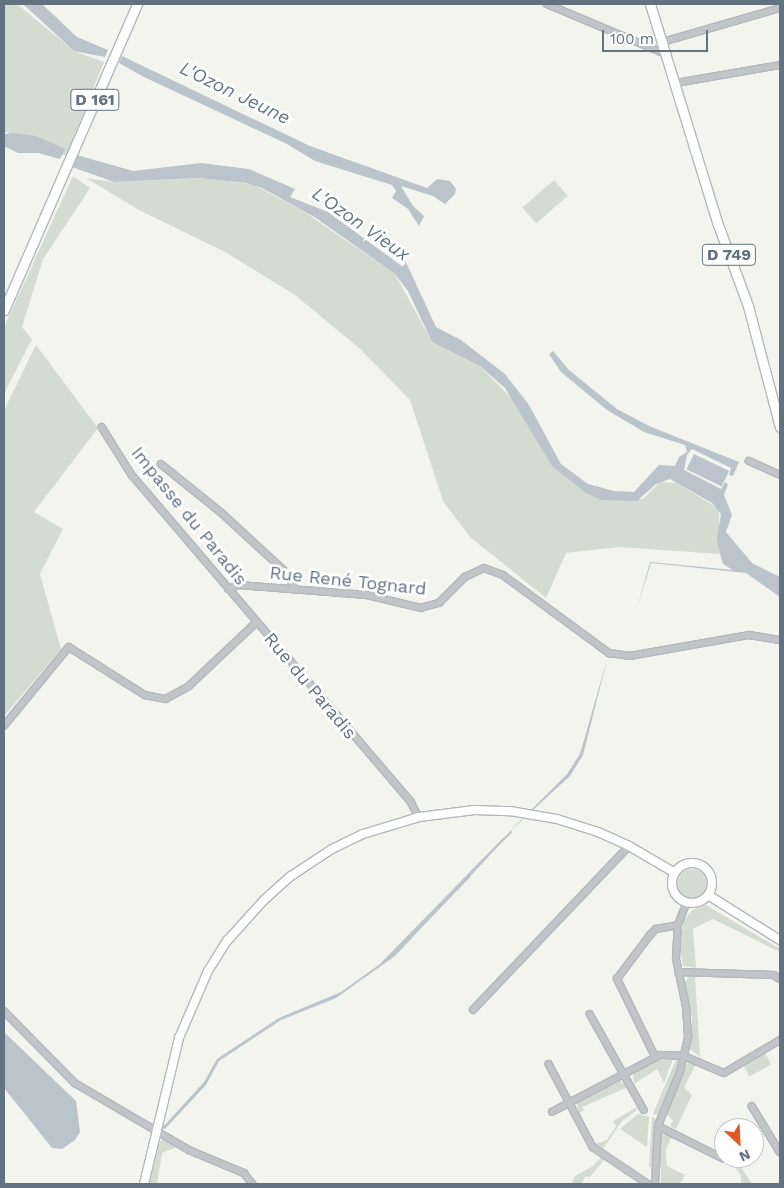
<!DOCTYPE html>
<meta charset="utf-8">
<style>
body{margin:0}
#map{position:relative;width:784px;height:1188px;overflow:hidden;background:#f4f4ef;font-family:"Work Sans",sans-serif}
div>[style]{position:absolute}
.green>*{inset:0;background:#d4dbd1;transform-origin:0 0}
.round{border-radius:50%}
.water>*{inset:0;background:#bac4ca;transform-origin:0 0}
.stream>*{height:2px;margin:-1px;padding:0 1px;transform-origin:1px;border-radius:1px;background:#bac4ca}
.roads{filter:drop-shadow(1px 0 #b4b8bc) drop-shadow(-1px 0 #b4b8bc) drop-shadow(0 1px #b4b8bc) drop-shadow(0 -1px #b4b8bc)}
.street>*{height:5.5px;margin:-2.75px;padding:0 2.75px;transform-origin:2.75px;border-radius:2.75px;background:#c1c5c8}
.secondary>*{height:8px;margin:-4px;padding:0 4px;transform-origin:4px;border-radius:4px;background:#fff}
.secondary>.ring{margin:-4px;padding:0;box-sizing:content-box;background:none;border:8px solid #fff;border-radius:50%}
.primary>*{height:9px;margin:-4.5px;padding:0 4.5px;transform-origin:4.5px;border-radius:4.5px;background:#fff}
span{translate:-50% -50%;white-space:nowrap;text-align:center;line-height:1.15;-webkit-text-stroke:5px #fff;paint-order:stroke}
.shield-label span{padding:1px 4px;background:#fff;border:1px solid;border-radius:4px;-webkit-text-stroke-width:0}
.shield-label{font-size:16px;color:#637280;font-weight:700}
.street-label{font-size:18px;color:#637280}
.water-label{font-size:19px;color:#637a85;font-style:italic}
.frame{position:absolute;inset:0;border:5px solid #637280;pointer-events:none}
.north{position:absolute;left:714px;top:1118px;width:50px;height:50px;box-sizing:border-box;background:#fff;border:1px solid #c1c7cc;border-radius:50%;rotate:155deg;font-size:14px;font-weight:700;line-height:20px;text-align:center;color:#637280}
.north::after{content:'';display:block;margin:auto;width:18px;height:22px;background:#e05823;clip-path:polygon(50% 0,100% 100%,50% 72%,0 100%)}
.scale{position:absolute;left:602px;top:30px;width:106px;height:22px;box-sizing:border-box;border:2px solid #637280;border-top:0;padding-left:6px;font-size:15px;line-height:18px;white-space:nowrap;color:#637280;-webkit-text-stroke:4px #fff;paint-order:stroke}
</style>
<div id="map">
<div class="green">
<div style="clip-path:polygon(4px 4px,17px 4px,74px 51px,104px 62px,66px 156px,4px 131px)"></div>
<div style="clip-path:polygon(73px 176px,90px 188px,43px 259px,22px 327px,32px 339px,4px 394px,4px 327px)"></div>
<div style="clip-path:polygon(86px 178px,114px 182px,209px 178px,254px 185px,303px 211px,395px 274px,432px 342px,480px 366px,515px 402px,552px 466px,584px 492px,643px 499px,660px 482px,677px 483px,719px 509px,720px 554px,619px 547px,566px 553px,546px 598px,470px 537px,443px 501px,410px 400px,359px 348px,295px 295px,225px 252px,139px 210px)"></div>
<div style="left:554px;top:180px;width:21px;height:42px;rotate:49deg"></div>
<div style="clip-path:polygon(36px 345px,98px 428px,34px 512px,63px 529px,40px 574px,61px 649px,4px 716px,4px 410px)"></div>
<div class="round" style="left:677px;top:869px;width:30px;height:30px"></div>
<div style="clip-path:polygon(706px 905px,780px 949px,780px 952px,713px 919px,693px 929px,696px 968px,683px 966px,680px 947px,684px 920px,692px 910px)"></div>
<div style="clip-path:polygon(689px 977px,695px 977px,700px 1057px,690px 1049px,692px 1018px,685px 982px)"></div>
<div style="left:765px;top:1053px;width:13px;height:25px;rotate:61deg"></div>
<div style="clip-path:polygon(673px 1059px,664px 1083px,657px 1069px,634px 1084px,633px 1073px,659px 1060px)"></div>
<div style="clip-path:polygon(676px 1059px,679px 1063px,675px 1077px,658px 1116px,653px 1114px)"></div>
<div style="clip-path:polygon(691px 1062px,696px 1064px,684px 1087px,692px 1095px,676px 1129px,670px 1126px,673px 1121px,666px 1113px,686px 1065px)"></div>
<div style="clip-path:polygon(620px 1081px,628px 1087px,582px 1107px,584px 1110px,579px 1113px,577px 1103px)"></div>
<div style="clip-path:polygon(637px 1107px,636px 1111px,622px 1121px,603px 1149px,595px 1144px,607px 1140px,616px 1126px,613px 1121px)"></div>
<div style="clip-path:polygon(638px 1114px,649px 1117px,647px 1147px,620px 1129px)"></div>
<div style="clip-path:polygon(652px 1117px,657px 1119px,652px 1167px,649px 1167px)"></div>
<div style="clip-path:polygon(663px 1134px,672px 1136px,666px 1149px,667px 1166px,685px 1175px,680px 1184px,661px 1184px,661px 1168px,658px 1168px,659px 1137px)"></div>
<div style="clip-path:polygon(165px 1140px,177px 1147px,162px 1153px,157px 1184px,149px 1184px,160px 1141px)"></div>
<div style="clip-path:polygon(601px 1157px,604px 1160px,589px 1178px,586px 1176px,581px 1184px,572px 1184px,575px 1176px,593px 1166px)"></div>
<div style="clip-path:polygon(730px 1158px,735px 1158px,752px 1184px,741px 1184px,741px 1176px)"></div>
</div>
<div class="water">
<div style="clip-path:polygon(23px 4px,42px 4px,77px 37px,108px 50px,105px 57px,74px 51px)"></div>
<div style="clip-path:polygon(122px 56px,310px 146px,427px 188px,437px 179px,450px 181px,456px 189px,455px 194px,445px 204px,433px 196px,401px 186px,413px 206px,424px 216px,419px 226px,408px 209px,392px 198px,396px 191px,392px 185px,315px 161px,285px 143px,144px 77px,119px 63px)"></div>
<div style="clip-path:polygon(13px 133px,36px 136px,65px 149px,60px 159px,38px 153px,18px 153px,4px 146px,4px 134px)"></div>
<div style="clip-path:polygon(77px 155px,133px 171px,201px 163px,249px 169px,295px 189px,290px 197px,328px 212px,403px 267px,404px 258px,436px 327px,461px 340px,505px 374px,529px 405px,561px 464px,588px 484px,614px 491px,634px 492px,659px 465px,675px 466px,679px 457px,687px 452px,685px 445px,644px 432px,607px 410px,561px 372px,549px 354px,553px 351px,569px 370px,617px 409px,649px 426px,739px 462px,733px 476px,729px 475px,731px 468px,692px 449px,687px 455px,684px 470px,721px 489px,725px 482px,728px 484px,724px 495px,732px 515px,726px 532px,752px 563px,780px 577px,780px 597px,746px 573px,651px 563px,638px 605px,650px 562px,733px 570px,723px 564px,720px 554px,717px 539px,721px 514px,712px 503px,670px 479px,656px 484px,637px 501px,601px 500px,584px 492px,552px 466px,505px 388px,480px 366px,432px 342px,408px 291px,395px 274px,316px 218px,262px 188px,246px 183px,200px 178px,114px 182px,72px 167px)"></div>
<div style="left:694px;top:454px;width:39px;height:17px;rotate:26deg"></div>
<div style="clip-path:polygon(608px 656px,583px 755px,570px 776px,507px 834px,567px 774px,580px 754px)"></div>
<div style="clip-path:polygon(503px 838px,506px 838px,395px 956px,336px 998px,281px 1020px,219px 1061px,206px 1085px,165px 1129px,162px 1128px,204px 1082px,217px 1059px,279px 1018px,341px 992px,380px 964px)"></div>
<div style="clip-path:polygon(4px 1032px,76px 1101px,80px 1132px,75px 1140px,62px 1149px,52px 1148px,4px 1088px)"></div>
</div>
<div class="stream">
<div style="left:504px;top:839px;width:10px;rotate:-45deg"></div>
<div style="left:428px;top:919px;width:60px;rotate:-45.7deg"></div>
</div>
<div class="roads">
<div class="street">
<div style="left:547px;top:4px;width:129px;rotate:22.8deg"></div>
<div style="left:663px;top:42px;width:122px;rotate:-16.2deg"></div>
<div style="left:676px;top:83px;width:106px;rotate:-9.8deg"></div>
<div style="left:102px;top:427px;width:57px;rotate:58deg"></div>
<div style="left:132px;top:475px;width:430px;rotate:49.5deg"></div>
<div style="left:411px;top:802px;width:17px;rotate:62deg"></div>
<div style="left:749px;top:461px;width:34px;rotate:24deg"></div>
<div style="left:161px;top:464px;width:78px;rotate:38.8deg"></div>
<div style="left:222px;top:513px;width:90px;rotate:42.7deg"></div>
<div style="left:288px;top:574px;width:17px;rotate:65deg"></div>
<div style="left:228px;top:589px;width:12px;rotate:-20deg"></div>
<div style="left:239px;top:585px;width:128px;rotate:4.5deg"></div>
<div style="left:367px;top:595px;width:56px;rotate:13.5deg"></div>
<div style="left:421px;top:608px;width:19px;rotate:-16deg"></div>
<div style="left:439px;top:603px;width:37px;rotate:-45deg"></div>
<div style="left:465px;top:577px;width:21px;rotate:-25deg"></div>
<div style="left:484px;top:568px;width:20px;rotate:20deg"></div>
<div style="left:503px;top:575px;width:132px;rotate:36.3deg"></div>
<div style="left:609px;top:653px;width:21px;rotate:8deg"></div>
<div style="left:630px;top:656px;width:121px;rotate:-10deg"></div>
<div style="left:749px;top:635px;width:31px;rotate:9deg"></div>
<div style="left:4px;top:726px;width:102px;rotate:-50.6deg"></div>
<div style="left:69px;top:647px;width:90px;rotate:32.3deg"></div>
<div style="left:145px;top:695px;width:21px;rotate:11deg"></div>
<div style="left:166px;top:699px;width:26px;rotate:-29deg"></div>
<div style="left:189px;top:686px;width:93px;rotate:-43.3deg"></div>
<div style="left:678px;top:972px;width:96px;rotate:1.8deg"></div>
<div style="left:774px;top:975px;width:7px;rotate:34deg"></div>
<div style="left:473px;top:1010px;width:226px;rotate:-46.4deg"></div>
<div style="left:4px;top:1011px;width:101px;rotate:45.4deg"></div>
<div style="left:75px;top:1083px;width:132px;rotate:30.4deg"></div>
<div style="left:189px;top:1150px;width:60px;rotate:22.7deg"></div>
<div style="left:244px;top:1173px;width:14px;rotate:51deg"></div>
<div style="left:590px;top:1014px;width:110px;rotate:60.6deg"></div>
<div style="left:655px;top:1057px;width:87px;rotate:-116deg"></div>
<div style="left:617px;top:979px;width:55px;rotate:-53.1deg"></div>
<div style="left:650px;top:935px;width:8px;rotate:-45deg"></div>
<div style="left:656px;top:929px;width:22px;rotate:-10deg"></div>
<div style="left:549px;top:1064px;width:94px;rotate:62.1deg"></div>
<div style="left:593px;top:1147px;width:66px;rotate:33.9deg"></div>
<div style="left:752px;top:1106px;width:54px;rotate:58.7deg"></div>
<div style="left:552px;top:1112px;width:122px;rotate:-27.8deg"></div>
<div style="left:660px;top:1055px;width:24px;rotate:2deg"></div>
<div style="left:684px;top:1056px;width:43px;rotate:23deg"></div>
<div style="left:724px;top:1073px;width:65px;rotate:-30.5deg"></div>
<div style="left:658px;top:1126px;width:72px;rotate:26.6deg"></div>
<div style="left:655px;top:1184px;width:58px;rotate:-87deg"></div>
<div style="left:658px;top:1126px;width:58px;rotate:-67.8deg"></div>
<div style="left:680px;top:1072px;width:37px;rotate:-77deg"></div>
<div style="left:688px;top:1036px;width:29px;rotate:-94deg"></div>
<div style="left:686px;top:1007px;width:49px;rotate:-101.8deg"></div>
<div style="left:676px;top:959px;width:34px;rotate:-87deg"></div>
<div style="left:678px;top:925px;width:25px;rotate:-69deg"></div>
</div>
<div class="secondary">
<div class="ring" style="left:672px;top:863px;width:32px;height:32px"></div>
<div style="left:708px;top:895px;width:85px;rotate:32deg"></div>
<div style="left:144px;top:1184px;width:150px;rotate:-76.5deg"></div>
<div style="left:179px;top:1038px;width:73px;rotate:-66.6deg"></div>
<div style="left:208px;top:971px;width:36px;rotate:-58deg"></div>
<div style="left:227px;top:941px;width:55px;rotate:-47.9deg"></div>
<div style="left:264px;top:900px;width:36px;rotate:-42deg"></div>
<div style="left:291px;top:876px;width:49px;rotate:-33.4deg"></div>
<div style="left:332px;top:849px;width:34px;rotate:-26deg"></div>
<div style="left:363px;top:834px;width:59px;rotate:-16.9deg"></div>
<div style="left:419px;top:817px;width:56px;rotate:-7.1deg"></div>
<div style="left:475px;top:810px;width:35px;rotate:2deg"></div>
<div style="left:510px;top:811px;width:48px;rotate:9.7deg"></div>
<div style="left:557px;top:819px;width:43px;rotate:17.6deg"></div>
<div style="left:598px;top:832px;width:34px;rotate:24deg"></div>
<div style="left:629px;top:846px;width:53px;rotate:30.4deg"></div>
</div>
<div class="primary">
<div style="left:650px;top:4px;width:228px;rotate:72.9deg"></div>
<div style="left:717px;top:222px;width:90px;rotate:69.7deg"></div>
<div style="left:748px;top:306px;width:125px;rotate:75.2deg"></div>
<div style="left:4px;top:310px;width:334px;rotate:-66.5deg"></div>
</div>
</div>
<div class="shield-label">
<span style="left:95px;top:100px">D 161</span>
<span style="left:729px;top:255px">D 749</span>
</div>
<div class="street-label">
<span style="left:189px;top:516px;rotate:51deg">Impasse du Paradis</span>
<span style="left:348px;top:581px;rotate:6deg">Rue René Tognard</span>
<span style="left:310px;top:686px;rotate:50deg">Rue du Paradis</span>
</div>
<div class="water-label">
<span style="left:235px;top:93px;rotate:26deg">L'Ozon Jeune</span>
<span style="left:361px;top:224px;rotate:35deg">L'Ozon Vieux</span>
</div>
<div class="frame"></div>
<div class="north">N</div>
<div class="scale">100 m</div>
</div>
